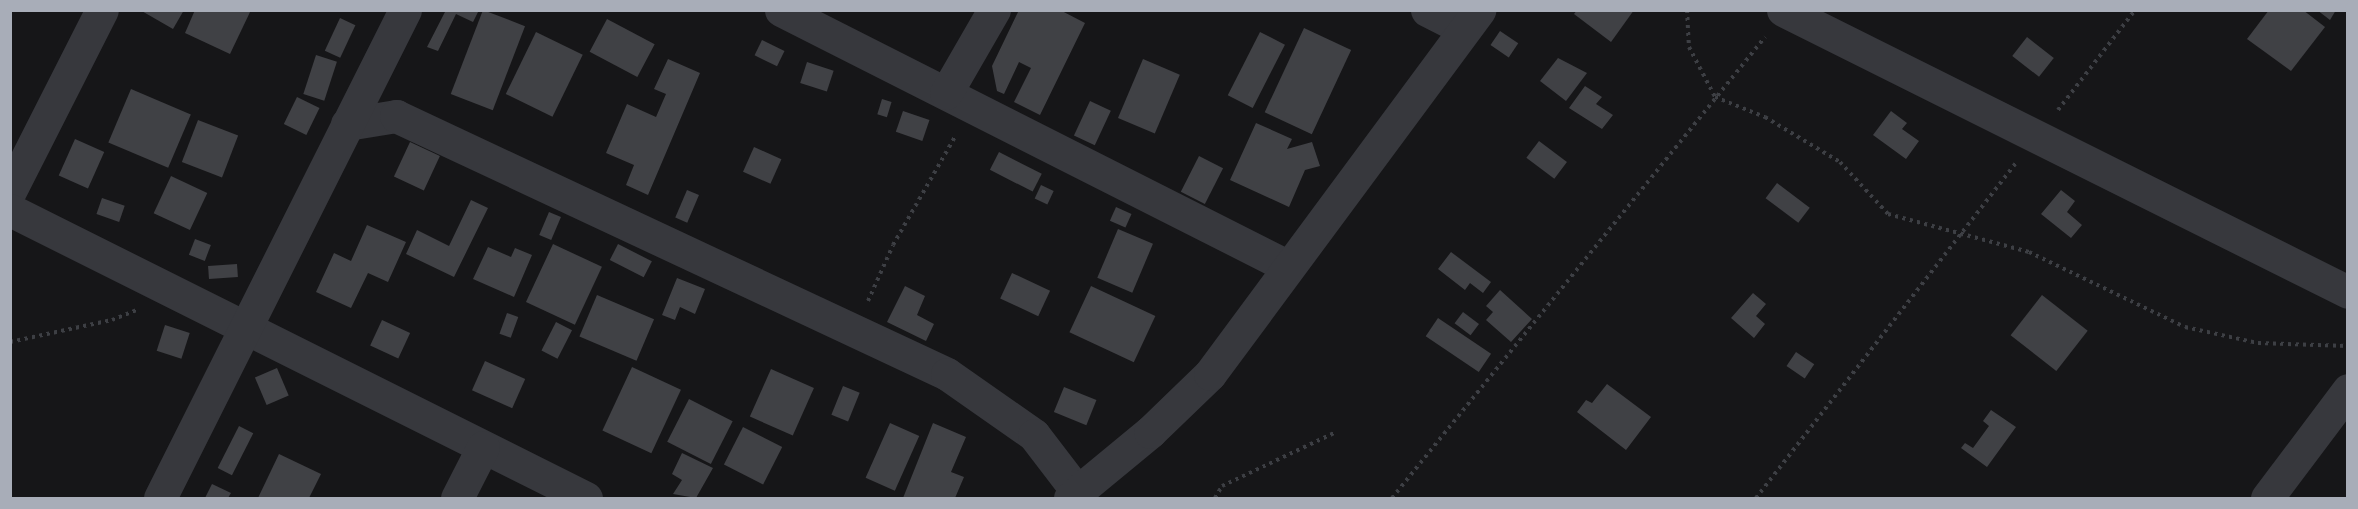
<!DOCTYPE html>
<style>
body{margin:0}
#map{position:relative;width:2358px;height:509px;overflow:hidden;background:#161618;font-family:"Noto Sans",sans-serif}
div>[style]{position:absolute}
.building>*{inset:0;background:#404145;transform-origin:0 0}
.path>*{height:4px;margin-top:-2px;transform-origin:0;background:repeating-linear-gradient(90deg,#3d3f44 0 3px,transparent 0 7.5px)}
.street>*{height:33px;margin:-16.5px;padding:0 16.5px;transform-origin:16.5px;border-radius:16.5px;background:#37383d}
span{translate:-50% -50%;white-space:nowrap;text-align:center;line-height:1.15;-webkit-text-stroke:4.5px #111113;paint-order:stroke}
.frame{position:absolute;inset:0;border:12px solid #a8adb8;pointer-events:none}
</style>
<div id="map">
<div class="building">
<div style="clip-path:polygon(140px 10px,184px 10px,173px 29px)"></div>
<div style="clip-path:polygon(195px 10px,251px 10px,230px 54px,185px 33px)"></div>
<div style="clip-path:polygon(446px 10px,479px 10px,473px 22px,456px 14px,438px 51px,427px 47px)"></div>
<div style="left:483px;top:10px;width:45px;height:90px;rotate:21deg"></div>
<div style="clip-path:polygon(1019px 10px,1060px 10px,1085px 23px,1040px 115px,1014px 102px,1031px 68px,1019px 62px,1004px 94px,997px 91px,992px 66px)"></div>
<div style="clip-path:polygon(1577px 10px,1634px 10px,1611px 42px,1574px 14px)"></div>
<div style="clip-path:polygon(2269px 10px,2303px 10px,2325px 27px,2291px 71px,2247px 39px)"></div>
<div style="clip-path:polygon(2317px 10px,2336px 10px,2330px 20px)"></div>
<div style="left:340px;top:18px;width:17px;height:36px;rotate:25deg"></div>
<div style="left:607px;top:19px;width:54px;height:37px;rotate:28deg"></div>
<div style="left:1304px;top:28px;width:52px;height:93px;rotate:25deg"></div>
<div style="left:1500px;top:31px;width:22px;height:17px;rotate:34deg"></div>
<div style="left:536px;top:32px;width:52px;height:69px;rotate:26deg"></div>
<div style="left:1260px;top:32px;width:28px;height:71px;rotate:27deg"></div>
<div style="left:2027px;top:37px;width:34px;height:24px;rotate:38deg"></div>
<div style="left:762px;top:40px;width:25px;height:17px;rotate:26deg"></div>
<div style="left:316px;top:55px;width:22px;height:41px;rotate:18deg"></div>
<div style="clip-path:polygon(1558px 58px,1587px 73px,1566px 101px,1540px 81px)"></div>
<div style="clip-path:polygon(668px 59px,700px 73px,648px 195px,626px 185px,634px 165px,606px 153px,627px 104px,656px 117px,666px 94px,654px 89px)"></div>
<div style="left:1143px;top:59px;width:40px;height:64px;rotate:23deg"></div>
<div style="left:807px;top:62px;width:28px;height:22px;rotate:18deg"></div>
<div style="clip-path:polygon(1585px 86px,1602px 97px,1596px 104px,1613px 115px,1602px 129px,1569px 108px)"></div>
<div style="left:131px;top:89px;width:65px;height:58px;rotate:23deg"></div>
<div style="left:297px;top:97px;width:25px;height:30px;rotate:26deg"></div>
<div style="left:882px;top:99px;width:10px;height:16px;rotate:17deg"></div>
<div style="left:1090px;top:101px;width:23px;height:38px;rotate:25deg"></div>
<div style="left:903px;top:111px;width:28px;height:22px;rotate:19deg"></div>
<div style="clip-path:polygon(1891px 111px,1907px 123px,1902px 129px,1919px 141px,1906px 159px,1873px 135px)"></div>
<div style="left:198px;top:120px;width:43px;height:45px;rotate:21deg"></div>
<div style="clip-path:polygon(1256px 123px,1292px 139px,1287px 149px,1312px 142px,1320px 166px,1305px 170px,1289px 207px,1230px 180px)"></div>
<div style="left:75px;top:139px;width:32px;height:40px;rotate:24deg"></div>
<div style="left:1539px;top:141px;width:35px;height:21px;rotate:37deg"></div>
<div style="left:410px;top:142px;width:33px;height:38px;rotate:25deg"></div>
<div style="left:754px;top:147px;width:30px;height:27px;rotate:24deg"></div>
<div style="left:999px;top:152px;width:48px;height:20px;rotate:27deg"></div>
<div style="left:1199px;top:156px;width:27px;height:40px;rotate:27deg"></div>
<div style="left:171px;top:176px;width:40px;height:41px;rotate:25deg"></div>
<div style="left:1777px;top:183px;width:41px;height:19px;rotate:37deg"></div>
<div style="left:1041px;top:185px;width:14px;height:15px;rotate:25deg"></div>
<div style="left:687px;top:190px;width:13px;height:30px;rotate:23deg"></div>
<div style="clip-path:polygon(2061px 190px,2075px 201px,2067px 212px,2082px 225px,2071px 238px,2041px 214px)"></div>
<div style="left:102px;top:198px;width:24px;height:17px;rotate:19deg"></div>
<div style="clip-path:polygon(471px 200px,488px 208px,454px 277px,406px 254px,417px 230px,449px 246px)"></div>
<div style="left:1116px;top:207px;width:17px;height:15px;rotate:24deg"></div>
<div style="left:549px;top:212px;width:13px;height:25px;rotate:23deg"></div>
<div style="clip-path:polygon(367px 225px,406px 242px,388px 282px,368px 273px,351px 308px,316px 292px,334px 253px,351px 261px)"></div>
<div style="left:1118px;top:229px;width:38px;height:53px;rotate:23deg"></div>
<div style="left:195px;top:239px;width:17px;height:17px;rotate:21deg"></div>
<div style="left:553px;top:244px;width:54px;height:64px;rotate:25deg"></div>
<div style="left:618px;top:244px;width:38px;height:18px;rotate:27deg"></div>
<div style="clip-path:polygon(488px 247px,511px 257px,515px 248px,532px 255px,514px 297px,473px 279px)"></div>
<div style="clip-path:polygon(1451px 252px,1491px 282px,1483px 293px,1470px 283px,1465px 290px,1438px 269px)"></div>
<div style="left:237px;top:264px;width:13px;height:29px;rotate:86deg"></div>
<div style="left:1012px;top:273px;width:42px;height:28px;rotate:25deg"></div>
<div style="clip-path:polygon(677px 278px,705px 289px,695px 314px,680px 307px,675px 320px,662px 315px)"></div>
<div style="clip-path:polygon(905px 286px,925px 296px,917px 315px,934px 324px,926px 341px,887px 322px)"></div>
<div style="left:1091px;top:286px;width:71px;height:51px;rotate:25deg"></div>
<div style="clip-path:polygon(1500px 290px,1532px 319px,1511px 342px,1486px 320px,1493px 312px,1486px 306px)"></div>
<div style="clip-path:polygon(1753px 293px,1766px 304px,1756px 316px,1765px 324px,1754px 338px,1731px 318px)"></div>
<div style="left:597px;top:295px;width:62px;height:45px;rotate:23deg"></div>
<div style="left:2042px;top:295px;width:58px;height:51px;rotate:38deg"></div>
<div style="left:1463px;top:312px;width:20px;height:14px;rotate:37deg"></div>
<div style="left:507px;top:313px;width:12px;height:22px;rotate:20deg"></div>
<div style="left:1438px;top:318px;width:64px;height:22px;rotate:34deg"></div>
<div style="left:382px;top:320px;width:31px;height:28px;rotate:25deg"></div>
<div style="left:556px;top:322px;width:18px;height:32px;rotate:27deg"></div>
<div style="left:165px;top:325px;width:26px;height:27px;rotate:18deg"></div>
<div style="left:1796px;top:352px;width:22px;height:17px;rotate:34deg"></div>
<div style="left:485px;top:361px;width:44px;height:32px;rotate:24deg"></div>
<div style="left:632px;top:367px;width:54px;height:70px;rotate:25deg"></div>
<div style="left:277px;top:368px;width:30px;height:24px;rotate:67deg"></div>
<div style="left:771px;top:369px;width:47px;height:52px;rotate:24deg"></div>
<div style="clip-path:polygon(1607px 384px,1651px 417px,1626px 450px,1577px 412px,1586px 400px,1592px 403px)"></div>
<div style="left:843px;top:386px;width:18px;height:31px;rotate:22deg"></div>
<div style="left:1064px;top:387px;width:35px;height:27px;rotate:22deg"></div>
<div style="left:689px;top:399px;width:49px;height:48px;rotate:27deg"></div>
<div style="clip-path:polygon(1991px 410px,2016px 427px,1987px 467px,1961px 448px,1965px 443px,1973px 448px,1989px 426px,1983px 421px)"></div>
<div style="left:890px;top:423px;width:32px;height:60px;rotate:24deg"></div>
<div style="clip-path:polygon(933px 423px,966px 437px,951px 472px,964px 477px,955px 498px,903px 498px)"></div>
<div style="left:239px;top:426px;width:16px;height:47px;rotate:27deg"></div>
<div style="left:743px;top:427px;width:44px;height:42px;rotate:27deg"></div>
<div style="clip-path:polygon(682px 453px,713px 468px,696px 498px,673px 494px,682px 480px,672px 474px)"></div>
<div style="clip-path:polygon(279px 454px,321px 474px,309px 498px,258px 498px)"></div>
<div style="clip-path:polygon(212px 484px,231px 493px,228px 498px,205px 498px)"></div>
</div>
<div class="path">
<div style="left:1687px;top:10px;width:37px;rotate:87deg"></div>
<div style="left:1689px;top:47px;width:56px;rotate:62.5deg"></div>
<div style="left:1715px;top:97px;width:54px;rotate:21.8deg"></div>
<div style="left:1765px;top:117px;width:87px;rotate:31deg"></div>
<div style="left:1840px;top:162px;width:71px;rotate:47.3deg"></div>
<div style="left:1888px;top:214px;width:146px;rotate:15.1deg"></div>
<div style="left:2029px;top:252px;width:173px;rotate:25.7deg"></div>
<div style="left:2185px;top:327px;width:75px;rotate:12.4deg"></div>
<div style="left:2258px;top:343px;width:90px;rotate:1.9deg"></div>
<div style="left:2058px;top:110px;width:126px;rotate:-52.4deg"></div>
<div style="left:868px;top:301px;width:61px;rotate:-65.9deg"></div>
<div style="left:893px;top:245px;width:127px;rotate:-60.2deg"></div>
<div style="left:10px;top:342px;width:104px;rotate:-12.2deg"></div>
<div style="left:112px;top:320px;width:27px;rotate:-22deg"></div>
<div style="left:1215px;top:498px;width:14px;rotate:-60deg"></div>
<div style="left:1222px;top:486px;width:126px;rotate:-25.3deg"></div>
<div style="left:1392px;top:498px;width:593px;rotate:-51.02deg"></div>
<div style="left:1756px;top:498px;width:424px;rotate:-52.2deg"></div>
</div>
<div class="street">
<div style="left:781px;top:10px;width:567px;rotate:26.84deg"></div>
<div style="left:1427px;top:10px;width:42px;rotate:27.2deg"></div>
<div style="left:1783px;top:10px;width:631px;rotate:26.52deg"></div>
<div style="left:946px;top:93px;width:96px;rotate:-60deg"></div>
<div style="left:347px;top:124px;width:50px;rotate:-9.3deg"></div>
<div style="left:396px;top:116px;width:608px;rotate:25.09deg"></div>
<div style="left:947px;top:374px;width:106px;rotate:35deg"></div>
<div style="left:1034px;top:435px;width:69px;rotate:52.6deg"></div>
<div style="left:10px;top:191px;width:203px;rotate:-63.1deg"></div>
<div style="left:10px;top:210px;width:644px;rotate:26.57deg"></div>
<div style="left:160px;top:498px;width:546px;rotate:-63.34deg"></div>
<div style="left:457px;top:498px;width:57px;rotate:-63deg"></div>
<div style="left:1070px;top:498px;width:104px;rotate:-39.5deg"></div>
<div style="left:1150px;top:432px;width:83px;rotate:-44deg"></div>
<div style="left:1210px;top:374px;width:453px;rotate:-53.5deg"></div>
<div style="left:2267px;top:498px;width:135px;rotate:-53.1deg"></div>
</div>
<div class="frame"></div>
</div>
